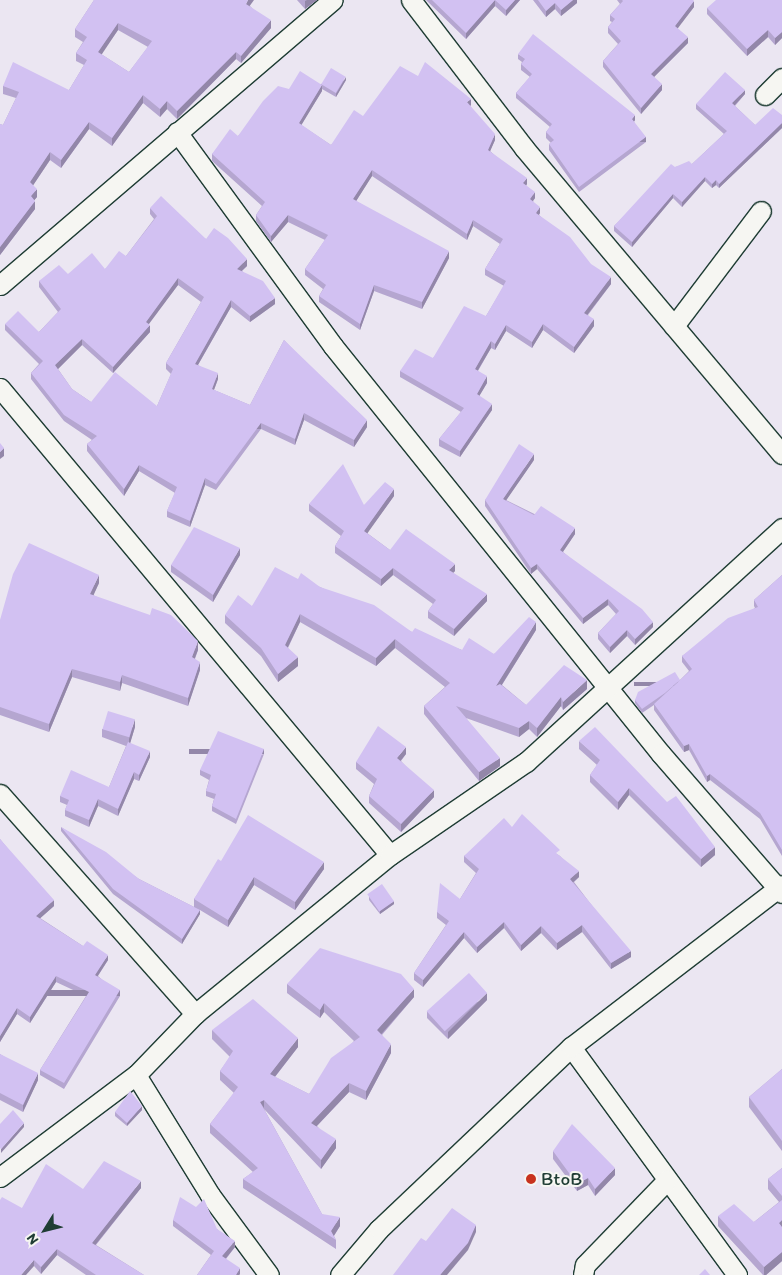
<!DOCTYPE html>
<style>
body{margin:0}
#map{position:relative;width:782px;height:1275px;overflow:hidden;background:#ebe6f2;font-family:Itim,sans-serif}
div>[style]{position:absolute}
.roads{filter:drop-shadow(1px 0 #1f3d34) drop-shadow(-1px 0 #1f3d34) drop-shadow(0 1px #1f3d34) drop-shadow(0 -1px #1f3d34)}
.street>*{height:19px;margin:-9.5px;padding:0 9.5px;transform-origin:9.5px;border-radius:9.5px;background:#f6f6f2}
.wall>*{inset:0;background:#b5a6d0}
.shaded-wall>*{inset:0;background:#9387a9;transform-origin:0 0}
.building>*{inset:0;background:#d2c1f2;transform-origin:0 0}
.dots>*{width:14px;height:14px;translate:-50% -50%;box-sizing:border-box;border:2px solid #f6f6f2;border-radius:50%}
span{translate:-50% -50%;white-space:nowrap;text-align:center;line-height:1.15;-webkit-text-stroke:4px #f6f6f2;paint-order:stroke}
.poi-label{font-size:19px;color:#1f3d34}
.left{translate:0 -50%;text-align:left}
.north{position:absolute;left:20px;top:1205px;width:50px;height:50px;-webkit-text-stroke:4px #f6f6f2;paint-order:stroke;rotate:234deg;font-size:14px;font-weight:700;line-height:20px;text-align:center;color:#1f3d34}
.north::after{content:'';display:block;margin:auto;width:18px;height:22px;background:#1f3d34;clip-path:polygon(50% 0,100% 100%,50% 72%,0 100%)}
</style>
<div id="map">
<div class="roads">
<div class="street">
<div style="left:411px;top:0;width:186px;rotate:52.6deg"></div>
<div style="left:524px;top:148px;width:400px;rotate:49.9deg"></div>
<div style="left:765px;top:95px;width:24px;rotate:-45deg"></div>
<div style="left:177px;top:132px;width:265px;rotate:53.9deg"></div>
<div style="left:333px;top:346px;width:523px;rotate:51.2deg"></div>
<div style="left:661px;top:754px;width:184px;rotate:49deg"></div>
<div style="left:0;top:285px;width:438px;rotate:-40.6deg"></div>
<div style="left:674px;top:326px;width:144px;rotate:-52.9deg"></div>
<div style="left:0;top:388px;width:608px;rotate:50.13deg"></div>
<div style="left:0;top:794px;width:294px;rotate:48.4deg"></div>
<div style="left:571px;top:1047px;width:282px;rotate:53.9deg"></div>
<div style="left:136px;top:1075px;width:141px;rotate:58.3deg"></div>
<div style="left:210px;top:1195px;width:99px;rotate:53.6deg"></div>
<div style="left:0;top:1177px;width:170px;rotate:-36.9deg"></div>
<div style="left:136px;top:1075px;width:85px;rotate:-46deg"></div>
<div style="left:195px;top:1014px;width:252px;rotate:-39.2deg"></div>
<div style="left:390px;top:855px;width:165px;rotate:-34.4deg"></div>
<div style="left:526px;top:762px;width:347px;rotate:-42.4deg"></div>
<div style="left:340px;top:1275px;width:60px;rotate:-49.7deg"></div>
<div style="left:379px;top:1229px;width:265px;rotate:-43.5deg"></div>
<div style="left:571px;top:1047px;width:266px;rotate:-37.5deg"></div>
<div style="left:583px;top:1275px;width:10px;rotate:-79deg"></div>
<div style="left:585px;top:1265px;width:118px;rotate:-46deg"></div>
</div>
</div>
<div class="wall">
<div style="clip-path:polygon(evenodd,94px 0,250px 6px,271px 28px,241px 63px,236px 59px,177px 119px,167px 109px,160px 117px,143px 103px,112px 146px,89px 129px,61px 168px,50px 160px,33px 185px,37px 197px,34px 200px,35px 209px,0 255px,0 124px,3px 125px,16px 98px,3px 94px,3px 86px,69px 90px,84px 65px,76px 61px,76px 53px,83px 42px,75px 37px,75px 29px,94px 0,118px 30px,148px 47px,129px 72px,101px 54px,118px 30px)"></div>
<div style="clip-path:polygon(297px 0,317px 0,305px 9px)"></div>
<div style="clip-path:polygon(426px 0,520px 0,506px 16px,495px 6px,466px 39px)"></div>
<div style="clip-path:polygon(533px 0,577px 0,577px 3px,561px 16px,555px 9px,546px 17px)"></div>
<div style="clip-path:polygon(617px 0,693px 0,694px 7px,677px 28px,688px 43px,654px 77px,662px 90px,641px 114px,603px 67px,603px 61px,618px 44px,608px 33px,608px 27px,612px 22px,610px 21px,610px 15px,620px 4px)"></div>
<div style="clip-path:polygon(782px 0,782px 38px,775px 45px,768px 37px,747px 56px,707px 14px,707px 8px)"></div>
<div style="clip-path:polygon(518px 54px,635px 120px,634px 122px,646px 142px,579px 192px,549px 150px,549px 144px,551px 143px,546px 138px,546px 132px,550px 127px,516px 98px,516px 93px,530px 77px,521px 70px,521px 64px,522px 62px,518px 59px)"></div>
<div style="clip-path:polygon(346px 80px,336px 97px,322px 89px,322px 91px,301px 125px,331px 145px,363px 116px,471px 105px,470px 106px,495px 140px,490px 151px,527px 184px,526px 185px,535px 198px,533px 201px,540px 213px,539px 215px,611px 284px,588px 315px,594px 326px,574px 353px,543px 330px,532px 348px,506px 331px,495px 350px,491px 348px,478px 371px,487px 383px,479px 396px,492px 410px,460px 457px,439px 446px,439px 439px,461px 412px,400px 377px,400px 371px,433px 358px,486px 316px,504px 286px,485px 275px,485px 269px,500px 244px,473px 226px,467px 240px,372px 176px,356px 201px,449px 258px,422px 309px,374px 291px,360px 330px,319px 302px,319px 296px,323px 289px,305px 275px,305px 269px,325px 240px,288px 222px,271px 242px,256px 221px,256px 215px,262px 206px,212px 161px,212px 154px,238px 136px,289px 89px)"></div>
<div style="clip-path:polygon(745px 94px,735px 106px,755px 125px,782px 115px,782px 128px,719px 188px,716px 185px,712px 188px,705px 181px,682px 207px,673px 198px,632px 247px,614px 231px,614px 226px,675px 167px,692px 164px,724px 134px,696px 109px,696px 104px)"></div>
<div style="clip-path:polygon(evenodd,150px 208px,206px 239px,247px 266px,242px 271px,275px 304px,250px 322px,231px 307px,198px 365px,218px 379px,214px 390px,250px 405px,284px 340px,367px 427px,354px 447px,304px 420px,295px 445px,261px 429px,216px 490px,205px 485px,190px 527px,167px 517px,167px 511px,175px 493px,139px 471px,124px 496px,87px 451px,87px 444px,92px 440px,64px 421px,31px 379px,31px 373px,39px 364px,5px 330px,5px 324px,39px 332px,58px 312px,39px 287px,39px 281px,68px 274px,105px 269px,126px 256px,154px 219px,150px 214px,150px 208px,178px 285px,201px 302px,166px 363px,166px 369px,171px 374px,157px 406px,91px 402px,72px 389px,58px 369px,82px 345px,113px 373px,150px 332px,148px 324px,178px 285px)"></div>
<div style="clip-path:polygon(534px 460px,506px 500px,575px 534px,563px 552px,653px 627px,635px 645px,627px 636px,610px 653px,598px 639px,598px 633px,616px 614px,608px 605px,583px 624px,537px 569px,531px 574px,485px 506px,485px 500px)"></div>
<div style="clip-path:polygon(394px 496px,367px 533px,390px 550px,455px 571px,453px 573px,487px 601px,454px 636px,428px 618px,428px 611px,433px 604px,393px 575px,381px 586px,335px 553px,335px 546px,341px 536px,309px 511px,309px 504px,364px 505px)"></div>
<div style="clip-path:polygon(240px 555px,213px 602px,171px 572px,171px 565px)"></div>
<div style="clip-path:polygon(782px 575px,782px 856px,760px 819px,710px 780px,707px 782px,689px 750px,684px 752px,654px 710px,654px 705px,642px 713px,635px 703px,635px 700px,680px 680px,689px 671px,682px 662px,682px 656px,755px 608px,754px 606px,754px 600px)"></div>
<div style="clip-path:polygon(298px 579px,320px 587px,412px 632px,462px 650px,494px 654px,536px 630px,502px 685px,526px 705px,587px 689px,563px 710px,561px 706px,537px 737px,529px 729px,519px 737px,466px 718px,500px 766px,479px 781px,424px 714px,424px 706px,445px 687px,395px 648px,376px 666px,300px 622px,288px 648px,298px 666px,278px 682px,261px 656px,225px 623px,225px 615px,252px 606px)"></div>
<div style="clip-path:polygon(99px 583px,93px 595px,198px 650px,195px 659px,200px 670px,188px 706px,122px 683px,120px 691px,72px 677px,49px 732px,0 715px,0 620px)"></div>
<div style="clip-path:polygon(135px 727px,130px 743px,150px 757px,139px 781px,134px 779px,118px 816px,98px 806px,89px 827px,65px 816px,65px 810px,67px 805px,60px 802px,60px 796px,109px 787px,126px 746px,102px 737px,102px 729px)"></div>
<div style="clip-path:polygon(579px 741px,715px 855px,701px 867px,629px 795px,618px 810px,590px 782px,590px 775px,597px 765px,579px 749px)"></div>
<div style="clip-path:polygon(264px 754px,236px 824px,212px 811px,212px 806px,214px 799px,206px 796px,206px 791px,209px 780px,200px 775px,200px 770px)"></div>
<div style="clip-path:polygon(406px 754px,401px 761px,434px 797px,401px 832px,369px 803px,369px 796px,374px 784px,356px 769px,356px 762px)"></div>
<div style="clip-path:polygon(61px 827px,139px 879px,194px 907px,194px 899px,221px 861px,324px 869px,295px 910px,254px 885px,228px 927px,200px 910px,200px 914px,182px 944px,113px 894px,61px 831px)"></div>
<div style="clip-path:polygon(512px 827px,560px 856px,579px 877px,574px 882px,631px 957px,611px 969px,582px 932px,557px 950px,541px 933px,521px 951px,504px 928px,477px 953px,464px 938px,423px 987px,414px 980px,414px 973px,446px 925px,437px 918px,437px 912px,460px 899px,476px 873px,464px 862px,464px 856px)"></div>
<div style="clip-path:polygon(0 839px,54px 906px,40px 918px,83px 946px,108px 960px,98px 976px,120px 996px,64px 1089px,40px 1075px,40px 1070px,86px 996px,56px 982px,30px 1023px,17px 1014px,0 1042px)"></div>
<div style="clip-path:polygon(369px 896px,394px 904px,380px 914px,369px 900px)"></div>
<div style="clip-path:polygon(287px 984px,414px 997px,382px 1035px,391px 1053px,366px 1100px,349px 1092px,317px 1126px,336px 1148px,321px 1169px,264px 1109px,322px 1214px,340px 1226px,334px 1236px,336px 1240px,336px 1249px,243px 1188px,243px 1179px,253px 1172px,210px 1133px,210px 1124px,234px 1093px,220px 1080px,220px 1071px,230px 1057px,212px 1039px,212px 1030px,298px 1047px,275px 1077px,309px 1094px,354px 1041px,324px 1012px,320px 1018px,287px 993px)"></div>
<div style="clip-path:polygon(487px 1000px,448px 1039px,427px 1018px,427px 1011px)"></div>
<div style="clip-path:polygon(0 1054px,38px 1080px,23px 1112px,0 1100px)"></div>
<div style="clip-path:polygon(782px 1069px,782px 1151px,749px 1107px,749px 1097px)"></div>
<div style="clip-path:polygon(142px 1110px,127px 1126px,115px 1116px,115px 1112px)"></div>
<div style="clip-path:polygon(553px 1151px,615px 1175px,595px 1196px,588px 1185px,577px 1191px,553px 1159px)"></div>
<div style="clip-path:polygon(782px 1168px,782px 1261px,766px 1275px,763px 1275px,718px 1226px,718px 1216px,754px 1222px,779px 1202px,768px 1189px,768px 1179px)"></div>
<div style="clip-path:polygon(141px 1188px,96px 1245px,144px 1275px,86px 1275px,57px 1255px,41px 1274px,34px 1266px,22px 1208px,83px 1189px)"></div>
<div style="clip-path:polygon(173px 1220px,217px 1229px,235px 1247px,226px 1259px,240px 1274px,239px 1275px,197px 1275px,211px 1255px,173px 1226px)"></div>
</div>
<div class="shaded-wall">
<div style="clip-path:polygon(248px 0,254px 0,246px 11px,246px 4px)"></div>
<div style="clip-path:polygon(307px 0,317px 0,305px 9px,305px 1px)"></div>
<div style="clip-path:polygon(495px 0,495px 6px,466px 39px,466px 33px)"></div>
<div style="clip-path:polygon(515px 0,520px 0,506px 16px,506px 10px)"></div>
<div style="clip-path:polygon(573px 0,577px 0,577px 3px,561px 16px,561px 10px)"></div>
<div style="clip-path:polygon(694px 1px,694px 7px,675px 32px,675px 26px)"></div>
<div style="clip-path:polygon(555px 3px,555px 9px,546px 17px,546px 11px)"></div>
<div style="clip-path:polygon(271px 20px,271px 28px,241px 63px,241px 56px)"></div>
<div style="clip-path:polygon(118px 23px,118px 30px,98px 60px,98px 52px)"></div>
<div style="clip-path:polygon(768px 30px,768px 37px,747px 56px,747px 49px)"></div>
<div style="clip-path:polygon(782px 32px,782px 38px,775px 45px,775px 38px)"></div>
<div style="clip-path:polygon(688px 37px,688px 43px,651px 80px,651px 74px)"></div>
<div style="clip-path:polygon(236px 52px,236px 59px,177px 119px,177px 111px)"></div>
<div style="clip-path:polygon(346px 77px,346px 80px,336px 97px,336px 94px)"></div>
<div style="clip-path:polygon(662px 84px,662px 90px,641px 114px,641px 108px)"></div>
<div style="clip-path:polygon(322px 85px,322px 91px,299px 129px,299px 123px)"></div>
<div style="clip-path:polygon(745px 90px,745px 94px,732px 108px,732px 103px)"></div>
<div style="clip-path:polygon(143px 95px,143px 103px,112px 146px,112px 138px)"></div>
<div style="clip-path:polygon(471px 99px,471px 105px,467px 109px,467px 102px)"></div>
<div style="clip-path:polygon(167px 101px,167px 109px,160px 117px,160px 109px)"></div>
<div style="clip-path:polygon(635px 115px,635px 120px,632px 124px,632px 119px)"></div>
<div style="clip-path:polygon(89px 122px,89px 129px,61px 168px,61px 160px)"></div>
<div style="clip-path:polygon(782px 123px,782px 128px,719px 188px,719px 184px)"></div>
<div style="clip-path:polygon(495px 134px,495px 140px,488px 156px,488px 150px)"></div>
<div style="left:646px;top:137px;width:5px;height:84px;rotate:90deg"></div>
<div style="clip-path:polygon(50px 152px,50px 160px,30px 190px,30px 182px)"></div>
<div style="clip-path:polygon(372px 170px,372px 176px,353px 206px,353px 199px)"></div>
<div style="clip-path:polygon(705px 177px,705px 181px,682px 207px,682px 202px)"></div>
<div style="clip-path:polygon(527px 178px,527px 184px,523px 190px,523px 183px)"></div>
<div style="clip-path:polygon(716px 180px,716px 185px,712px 188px,712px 184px)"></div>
<div style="clip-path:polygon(37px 189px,37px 197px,31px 204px,31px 196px)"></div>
<div style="clip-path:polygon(535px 192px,535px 198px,530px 205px,530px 199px)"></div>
<div style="clip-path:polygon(673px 194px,673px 198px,632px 247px,632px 242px)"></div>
<div style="clip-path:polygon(35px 201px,35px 209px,0 255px,0 247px)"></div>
<div style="clip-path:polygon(540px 207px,540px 213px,536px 219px,536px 213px)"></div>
<div style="clip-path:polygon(288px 215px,288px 222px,271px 242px,271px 236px)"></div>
<div style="clip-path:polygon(473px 220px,473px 226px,467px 240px,467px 234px)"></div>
<div style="clip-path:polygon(449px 251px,449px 258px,422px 309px,422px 302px)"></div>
<div style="clip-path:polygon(247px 259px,247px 266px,237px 275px,237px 269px)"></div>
<div style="clip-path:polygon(611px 277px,611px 284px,584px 319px,584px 313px)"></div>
<div style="clip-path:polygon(178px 278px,178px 285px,146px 328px,146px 322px)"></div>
<div style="clip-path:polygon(374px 285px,374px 291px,360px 330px,360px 324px)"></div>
<div style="clip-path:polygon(275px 298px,275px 304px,250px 322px,250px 316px)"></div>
<div style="clip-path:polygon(231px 300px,231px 307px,195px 370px,195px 364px)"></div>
<div style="clip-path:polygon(594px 319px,594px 326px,574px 353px,574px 347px)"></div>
<div style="clip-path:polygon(543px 324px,543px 330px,532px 348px,532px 342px)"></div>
<div style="clip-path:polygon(150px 325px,150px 332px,113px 373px,113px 367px)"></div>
<div style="clip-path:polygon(506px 325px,506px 331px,495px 350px,495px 344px)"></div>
<div style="clip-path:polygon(82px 339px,82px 345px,55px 372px,55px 365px)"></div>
<div style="clip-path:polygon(491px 341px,491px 348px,475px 375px,475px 369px)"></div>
<div style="clip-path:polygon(218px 373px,218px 379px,212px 395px,212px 389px)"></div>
<div style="clip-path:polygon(487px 376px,487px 383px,477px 400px,477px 394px)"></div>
<div style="clip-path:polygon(492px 404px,492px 410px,460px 457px,460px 451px)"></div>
<div style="clip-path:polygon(304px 413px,304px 420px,295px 445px,295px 439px)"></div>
<div style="clip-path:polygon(367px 420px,367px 427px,354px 447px,354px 440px)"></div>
<div style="left:261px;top:423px;width:6px;height:76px;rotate:90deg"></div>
<div style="clip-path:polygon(4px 448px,4px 456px,0 459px,0 452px)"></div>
<div style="clip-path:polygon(534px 454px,534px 460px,503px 505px,503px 499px)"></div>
<div style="clip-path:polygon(139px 465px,139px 471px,124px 496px,124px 489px)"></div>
<div style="clip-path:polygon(205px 478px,205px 485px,190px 527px,190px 521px)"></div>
<div style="clip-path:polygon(394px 489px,394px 496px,364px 538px,364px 531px)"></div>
<div style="clip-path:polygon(575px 528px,575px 534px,560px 556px,560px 550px)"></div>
<div style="clip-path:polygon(240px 548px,240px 555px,213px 602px,213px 595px)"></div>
<div style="clip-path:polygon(455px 564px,455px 571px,449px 577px,449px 570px)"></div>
<div style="clip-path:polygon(537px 564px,537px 569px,531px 574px,531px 568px)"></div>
<div style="clip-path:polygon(393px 568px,393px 575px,381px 586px,381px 579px)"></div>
<div style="clip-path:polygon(99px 575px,99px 583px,90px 603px,90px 594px)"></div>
<div style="clip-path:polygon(487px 594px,487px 601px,454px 636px,454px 629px)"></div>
<div style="clip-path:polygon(608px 599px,608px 605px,583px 624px,583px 618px)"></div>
<div style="clip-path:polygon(300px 614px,300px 622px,285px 653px,285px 645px)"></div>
<div style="clip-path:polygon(536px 622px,536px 630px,496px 694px,496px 686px)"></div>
<div style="clip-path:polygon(653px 622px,653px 627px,635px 645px,635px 639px)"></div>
<div style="clip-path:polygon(627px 630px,627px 636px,610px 653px,610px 647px)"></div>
<div style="clip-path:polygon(395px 639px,395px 648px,376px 666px,376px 658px)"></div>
<div style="clip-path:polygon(198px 641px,198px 650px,192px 665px,192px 657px)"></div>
<div style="clip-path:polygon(298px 657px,298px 666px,278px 682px,278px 674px)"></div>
<div style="clip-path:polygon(200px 662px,200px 670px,188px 706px,188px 698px)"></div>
<div style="clip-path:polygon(72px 669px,72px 677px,49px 732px,49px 724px)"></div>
<div style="clip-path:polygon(122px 675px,122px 683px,120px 691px,120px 682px)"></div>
<div style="clip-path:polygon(587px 680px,587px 689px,563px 710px,563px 702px)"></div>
<div style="left:682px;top:682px;width:4px;height:48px;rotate:90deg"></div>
<div style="clip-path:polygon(561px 697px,561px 706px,537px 737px,537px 728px)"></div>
<div style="clip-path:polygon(135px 719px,135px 727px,129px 747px,129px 739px)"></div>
<div style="clip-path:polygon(529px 721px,529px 729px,519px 737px,519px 728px)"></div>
<div style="clip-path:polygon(689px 744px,689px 750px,684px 752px,684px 746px)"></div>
<div style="clip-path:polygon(406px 747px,406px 754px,397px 765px,397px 758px)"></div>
<div style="left:264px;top:749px;width:5px;height:75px;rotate:90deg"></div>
<div style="clip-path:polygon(150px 751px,150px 757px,139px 781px,139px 775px)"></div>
<div style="clip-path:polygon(500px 758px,500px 766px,479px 781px,479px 772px)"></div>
<div style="clip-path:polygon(134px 772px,134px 779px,118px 816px,118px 809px)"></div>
<div style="clip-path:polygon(710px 774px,710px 780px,707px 782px,707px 776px)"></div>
<div style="clip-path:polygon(629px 788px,629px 795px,618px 810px,618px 802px)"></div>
<div style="clip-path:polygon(434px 790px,434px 797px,401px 832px,401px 824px)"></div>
<div style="clip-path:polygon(98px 799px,98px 806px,89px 827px,89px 820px)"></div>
<div style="clip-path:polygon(715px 847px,715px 855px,701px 867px,701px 859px)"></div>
<div style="clip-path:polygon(324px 862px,324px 869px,295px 910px,295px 902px)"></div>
<div style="clip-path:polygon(579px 871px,579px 877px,570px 885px,570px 879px)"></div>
<div style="clip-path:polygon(254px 877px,254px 885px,228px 927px,228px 920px)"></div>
<div style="clip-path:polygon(54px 900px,54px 906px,36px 922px,36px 916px)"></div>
<div style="clip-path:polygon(394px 901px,394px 904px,380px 914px,380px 911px)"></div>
<div style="clip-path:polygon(200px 910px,200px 914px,182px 944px,182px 939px)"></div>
<div style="clip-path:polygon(504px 922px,504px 928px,477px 953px,477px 947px)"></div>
<div style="clip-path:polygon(582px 925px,582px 932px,557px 950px,557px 943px)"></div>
<div style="clip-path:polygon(541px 926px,541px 933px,521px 951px,521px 945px)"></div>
<div style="clip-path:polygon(464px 932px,464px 938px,423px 987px,423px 980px)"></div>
<div style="clip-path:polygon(631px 951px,631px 957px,611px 969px,611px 963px)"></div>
<div style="clip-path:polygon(108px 955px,108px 960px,95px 980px,95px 975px)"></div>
<div style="clip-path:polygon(56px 976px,56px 982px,30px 1023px,30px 1017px)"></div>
<div style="clip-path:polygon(414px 989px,414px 997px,377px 1039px,377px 1030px)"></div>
<div style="left:120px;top:990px;width:6px;height:109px;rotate:90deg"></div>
<div style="clip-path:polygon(487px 993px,487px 1000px,448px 1039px,448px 1032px)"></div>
<div style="clip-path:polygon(324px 1003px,324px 1012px,320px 1018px,320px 1010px)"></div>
<div style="clip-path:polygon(17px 1008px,17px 1014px,0 1042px,0 1036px)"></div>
<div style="clip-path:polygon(298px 1038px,298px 1047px,270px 1083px,270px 1074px)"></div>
<div style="clip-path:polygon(391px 1044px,391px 1053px,366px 1100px,366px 1091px)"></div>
<div style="clip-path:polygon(38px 1073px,38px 1080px,23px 1112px,23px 1105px)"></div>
<div style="clip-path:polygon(349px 1083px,349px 1092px,311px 1132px,311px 1123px)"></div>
<div style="clip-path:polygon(264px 1100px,264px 1108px,260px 1102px)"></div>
<div style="clip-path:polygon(142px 1106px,142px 1110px,127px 1126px,127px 1123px)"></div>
<div style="clip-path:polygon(24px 1123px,24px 1127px,1px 1153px,1px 1149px)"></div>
<div style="clip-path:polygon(336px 1139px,336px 1148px,321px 1169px,321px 1160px)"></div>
<div style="clip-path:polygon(615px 1168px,615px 1175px,595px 1196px,595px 1189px)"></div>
<div style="clip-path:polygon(588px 1178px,588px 1185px,577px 1191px,577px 1184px)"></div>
<div style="clip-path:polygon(141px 1181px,141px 1188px,92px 1249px,92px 1243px)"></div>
<div style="clip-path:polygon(340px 1217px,340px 1226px,333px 1237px,331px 1231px)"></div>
<div style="clip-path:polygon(782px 1220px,782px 1230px,779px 1223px)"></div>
<div style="clip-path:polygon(476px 1225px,476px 1232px,468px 1250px,447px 1275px,440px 1275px)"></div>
<div style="clip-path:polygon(235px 1241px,235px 1247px,222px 1263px,222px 1256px)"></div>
<div style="clip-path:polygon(57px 1249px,57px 1255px,41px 1274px,41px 1267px)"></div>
<div style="clip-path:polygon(782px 1252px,782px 1261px,766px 1275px,764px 1275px,764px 1267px)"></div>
<div style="clip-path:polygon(34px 1260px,34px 1266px,26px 1275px,21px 1275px)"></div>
<div style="clip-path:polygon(240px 1268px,240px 1274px,239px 1275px,236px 1275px)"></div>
</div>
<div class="building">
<div style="clip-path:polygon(evenodd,94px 0,248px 0,246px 4px,271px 20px,241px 56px,236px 52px,177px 111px,167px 101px,160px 109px,143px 95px,112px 138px,89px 122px,61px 160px,50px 152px,30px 182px,37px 189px,31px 196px,35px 201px,0 247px,0 124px,3px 125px,19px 92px,3px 86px,13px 62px,69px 90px,87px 60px,76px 53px,87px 37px,75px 29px,94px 0,118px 23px,152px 41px,129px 72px,98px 52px,118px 23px)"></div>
<div style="clip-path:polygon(432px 0,515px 0,506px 10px,495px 0,466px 33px)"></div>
<div style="clip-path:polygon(538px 0,573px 0,561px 10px,555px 3px,546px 11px)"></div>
<div style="clip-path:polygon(622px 0,693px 0,694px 1px,675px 26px,688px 37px,651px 74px,662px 84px,641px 108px,603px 61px,621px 41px,608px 27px,615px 19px,610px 15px,623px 1px)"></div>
<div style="clip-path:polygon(716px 0,782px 0,782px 32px,775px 38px,768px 30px,747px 49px,707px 8px)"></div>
<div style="clip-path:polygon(533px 34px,635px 115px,632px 119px,646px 137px,579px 187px,549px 144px,554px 140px,546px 132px,552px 124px,516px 93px,532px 74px,521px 64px,525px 59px,518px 54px)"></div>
<div style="clip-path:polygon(425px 62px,471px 99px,467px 102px,495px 134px,488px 150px,527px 178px,523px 183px,535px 192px,530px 199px,540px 207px,536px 213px,570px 237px,591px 264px,611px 277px,584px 313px,594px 319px,574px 347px,543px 324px,532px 342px,506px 325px,495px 344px,491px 341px,475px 369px,487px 376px,477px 394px,492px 404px,460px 451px,439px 439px,464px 408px,400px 371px,415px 349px,433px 358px,464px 306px,486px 316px,506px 281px,485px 269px,503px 239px,473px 220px,467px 234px,372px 170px,353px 199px,449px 251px,422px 302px,374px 285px,360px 324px,319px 296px,326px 285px,305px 269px,328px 235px,288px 215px,271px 236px,256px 215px,265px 202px,212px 154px,230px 129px,238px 136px,263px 101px,278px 86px,289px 89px,300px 71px,322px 85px,299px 123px,331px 145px,354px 110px,363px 116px,400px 66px,418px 76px)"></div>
<div style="left:331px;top:68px;width:17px;height:19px;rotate:31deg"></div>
<div style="clip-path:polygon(725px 72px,745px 90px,732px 103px,755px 125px,773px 108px,782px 115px,782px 123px,719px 184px,716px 180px,712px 184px,705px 177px,682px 202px,673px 194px,632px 242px,614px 226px,671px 164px,675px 167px,689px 161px,692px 164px,727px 131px,696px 104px)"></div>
<div style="clip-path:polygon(evenodd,161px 196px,206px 239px,214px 228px,228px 238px,247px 259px,237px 269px,263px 281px,275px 298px,250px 316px,231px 300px,195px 364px,218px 373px,212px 389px,250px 405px,284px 340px,367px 420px,354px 440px,304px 413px,295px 439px,261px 423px,216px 484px,205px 478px,190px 521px,167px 511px,177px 487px,139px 465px,124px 489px,87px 444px,97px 436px,64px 415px,31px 373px,43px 361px,5px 324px,18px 311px,39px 332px,61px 309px,39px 281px,59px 265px,68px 274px,92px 253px,105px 269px,119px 251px,126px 256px,157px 216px,150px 208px,161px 196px,178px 278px,204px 297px,166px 363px,173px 369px,157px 406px,115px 372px,91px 402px,72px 389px,55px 365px,82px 339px,113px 367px,150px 325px,146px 322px,178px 278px)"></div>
<div style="clip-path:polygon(0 443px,4px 448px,0 452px)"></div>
<div style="clip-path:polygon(519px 444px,534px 454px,503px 499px,534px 515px,541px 506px,575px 528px,560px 550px,642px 609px,653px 622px,635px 639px,627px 630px,610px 647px,598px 633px,619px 611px,608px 599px,583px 618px,537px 564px,531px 568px,485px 500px)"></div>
<div style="clip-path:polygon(343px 464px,364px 505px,385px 482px,394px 489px,364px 531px,390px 550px,406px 529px,455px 564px,449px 570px,487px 594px,454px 629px,428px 611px,436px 600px,393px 568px,381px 579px,335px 546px,344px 531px,309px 504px)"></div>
<div style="clip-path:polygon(194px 527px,240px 548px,213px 595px,171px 565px)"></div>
<div style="clip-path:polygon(29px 543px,99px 575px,90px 594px,150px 615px,152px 608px,171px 615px,198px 641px,192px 657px,200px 662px,188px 698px,122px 675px,120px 682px,72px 669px,49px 724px,0 707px,0 620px,13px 574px)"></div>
<div style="clip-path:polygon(275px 567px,298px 579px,301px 573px,320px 587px,374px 605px,412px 632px,415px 628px,462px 650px,469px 638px,494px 654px,529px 617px,536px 622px,496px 686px,500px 684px,526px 705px,564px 665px,587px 680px,563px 702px,561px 697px,537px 728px,529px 721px,519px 728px,456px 706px,500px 758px,479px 772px,424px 706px,450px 683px,395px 639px,376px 658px,300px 614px,285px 645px,298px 657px,278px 674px,261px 648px,225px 615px,238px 595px,252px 606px)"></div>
<div style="clip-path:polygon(782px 575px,782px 850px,760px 813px,710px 774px,707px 776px,689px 744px,684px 746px,654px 704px,692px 669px,682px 656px,728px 618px,758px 607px,754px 600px)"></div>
<div style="clip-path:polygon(675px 672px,680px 680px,665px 693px,642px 709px,635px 700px,638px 692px)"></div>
<div style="left:108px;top:711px;width:28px;height:19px;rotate:17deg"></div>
<div style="clip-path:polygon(378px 726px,406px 747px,397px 758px,434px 790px,401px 824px,369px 796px,377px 779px,356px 762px)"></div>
<div style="clip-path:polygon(595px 727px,667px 802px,676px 796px,715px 847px,701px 859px,629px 788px,618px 802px,590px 775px,600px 760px,579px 741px)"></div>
<div style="clip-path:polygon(218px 731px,264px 749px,236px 819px,212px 806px,216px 794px,206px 791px,211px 775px,200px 770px)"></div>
<div style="clip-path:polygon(128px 742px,150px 751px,139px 775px,134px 772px,118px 809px,98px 799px,89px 820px,65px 810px,69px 800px,60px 796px,71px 770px,109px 787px)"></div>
<div style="clip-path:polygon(522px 814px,560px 850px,556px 853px,579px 871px,570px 879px,631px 951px,611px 963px,582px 925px,557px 943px,541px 926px,521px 945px,504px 922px,477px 947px,464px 932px,423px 980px,414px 973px,449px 921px,437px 912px,440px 883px,460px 899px,479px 869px,464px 856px,504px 818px,512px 827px)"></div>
<div style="clip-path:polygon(248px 815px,324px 862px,295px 902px,254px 877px,228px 920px,194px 899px,218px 859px,221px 861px)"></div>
<div style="clip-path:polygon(61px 827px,106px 852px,139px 879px,200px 910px,182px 939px,113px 889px)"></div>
<div style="clip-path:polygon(0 839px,54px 900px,36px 916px,83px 946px,87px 941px,108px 955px,95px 975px,120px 990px,64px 1083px,40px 1070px,89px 992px,56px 976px,30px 1017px,17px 1008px,0 1036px)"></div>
<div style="left:382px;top:884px;width:21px;height:18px;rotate:55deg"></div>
<div style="clip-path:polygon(320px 948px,401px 974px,414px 989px,377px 1030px,391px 1044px,366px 1091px,349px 1083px,311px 1123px,336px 1139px,321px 1160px,264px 1100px,260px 1102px,322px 1214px,340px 1217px,331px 1231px,336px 1240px,243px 1179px,258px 1168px,210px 1124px,238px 1087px,220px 1071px,233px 1051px,212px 1030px,253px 999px,298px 1038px,270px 1074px,309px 1094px,331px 1058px,360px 1037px,324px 1003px,320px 1010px,287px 984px)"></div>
<div style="left:469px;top:973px;width:27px;height:57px;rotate:48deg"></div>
<div style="clip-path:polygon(0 1054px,38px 1073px,23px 1105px,0 1093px)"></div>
<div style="clip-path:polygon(782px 1069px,782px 1141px,749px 1097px)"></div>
<div style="clip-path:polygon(130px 1091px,142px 1106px,127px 1123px,115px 1112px)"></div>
<div style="clip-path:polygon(13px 1110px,24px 1123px,1px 1149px,0 1148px,0 1124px)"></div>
<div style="clip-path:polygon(572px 1124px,615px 1168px,595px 1189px,588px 1178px,577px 1184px,553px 1151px)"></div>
<div style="clip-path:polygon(104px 1161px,141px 1181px,92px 1243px,144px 1275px,96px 1275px,57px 1249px,41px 1267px,34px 1260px,21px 1275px,0 1275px,0 1200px,2px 1197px,22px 1208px,46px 1164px,83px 1189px)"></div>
<div style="clip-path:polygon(782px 1168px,782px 1196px,768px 1179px)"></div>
<div style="clip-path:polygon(180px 1197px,196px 1207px,204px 1199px,217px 1229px,235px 1241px,222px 1256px,240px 1268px,236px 1275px,197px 1275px,214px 1251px,173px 1220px)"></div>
<div style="clip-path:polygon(782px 1200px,782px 1220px,779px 1223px,782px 1227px,782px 1252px,764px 1267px,718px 1216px,734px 1204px,754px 1222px)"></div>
<div style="clip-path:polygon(452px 1208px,476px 1225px,468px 1243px,440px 1275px,393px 1275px,421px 1238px,426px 1241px)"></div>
<div style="clip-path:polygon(705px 1269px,710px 1275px,699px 1275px)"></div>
</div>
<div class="dots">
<div style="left:531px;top:1179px;background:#c8321e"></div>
</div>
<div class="poi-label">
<span class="left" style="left:541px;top:1179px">BtoB</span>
</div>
<div class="north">N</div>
</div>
